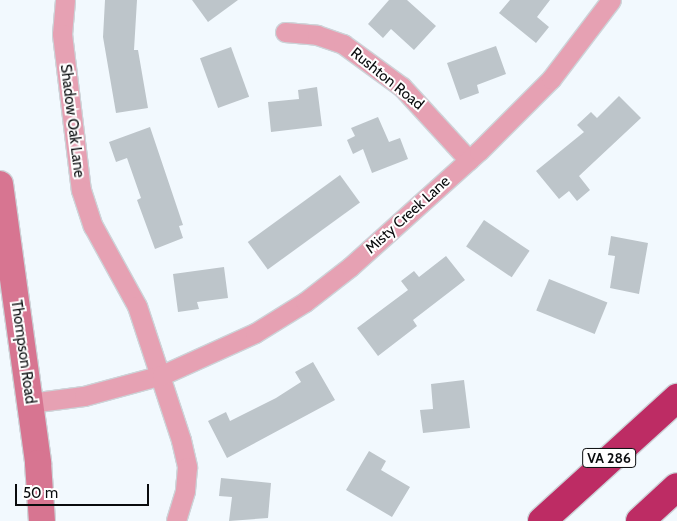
<!DOCTYPE html>
<style>
body{margin:0}
#map{position:relative;width:677px;height:521px;overflow:hidden;background:#f2f9fe;font-family:Cabin,sans-serif}
div>[style]{position:absolute}
.building>*{inset:0;background:#bdc5ca;transform-origin:0 0}
.roads{filter:drop-shadow(1px 0 #cdd3d8) drop-shadow(-1px 0 #cdd3d8) drop-shadow(0 1px #cdd3d8) drop-shadow(0 -1px #cdd3d8)}
.street>*{height:19px;margin:-9.5px;padding:0 9.5px;transform-origin:9.5px;border-radius:9.5px;background:#e6a1b3}
.secondary>*{height:26px;margin:-13px;padding:0 13px;transform-origin:13px;border-radius:13px;background:#d77591}
.highway>*{height:28px;margin:-14px;padding:0 14px;transform-origin:14px;border-radius:14px;background:#bd2c64}
span{translate:-50% -50%;white-space:nowrap;text-align:center;line-height:1.15;-webkit-text-stroke:4px #fff;paint-order:stroke}
.shield-label span{padding:1px 4px;background:#fff;border:1px solid;border-radius:4px;-webkit-text-stroke-width:0}
.shield-label{font-size:14px;color:#0a0c0e;font-weight:700}
.street-label{font-size:15px;color:#0a0c0e}
.scale{position:absolute;left:15px;top:484px;width:134px;height:22px;box-sizing:border-box;border:2px solid #0a0c0e;border-top:0;padding-left:6px;font-size:15px;line-height:18px;white-space:nowrap;color:#0a0c0e;-webkit-text-stroke:4px #fff;paint-order:stroke}
</style>
<div id="map">
<div class="building">
<div style="clip-path:polygon(105px 0,137px 0,134px 50px,138px 50px,148px 108px,116px 113px,103px 37px)"></div>
<div style="clip-path:polygon(192px 0,238px 0,208px 22px)"></div>
<div style="clip-path:polygon(389px 0,407px 0,436px 26px,414px 50px,391px 29px,383px 38px,368px 24px)"></div>
<div style="clip-path:polygon(510px 0,550px 0,537px 17px,549px 27px,536px 43px,499px 13px)"></div>
<div style="clip-path:polygon(496px 46px,506px 74px,477px 85px,479px 93px,460px 100px,447px 63px)"></div>
<div style="left:231px;top:47px;width:53px;height:33px;rotate:70deg"></div>
<div style="clip-path:polygon(317px 87px,322px 126px,271px 132px,268px 102px,299px 99px,298px 90px)"></div>
<div style="clip-path:polygon(619px 96px,641px 118px,579px 176px,590px 190px,577px 201px,569px 191px,559px 199px,536px 171px,584px 132px,577px 125px,591px 112px,597px 118px)"></div>
<div style="clip-path:polygon(378px 117px,389px 142px,400px 138px,408px 159px,372px 173px,363px 149px,353px 154px,347px 140px,355px 136px,351px 128px)"></div>
<div style="clip-path:polygon(150px 127px,183px 225px,179px 226px,183px 238px,155px 249px,137px 200px,141px 198px,127px 158px,116px 162px,109px 142px)"></div>
<div style="left:340px;top:175px;width:34px;height:114px;rotate:54deg"></div>
<div style="left:484px;top:220px;width:55px;height:32px;rotate:34deg"></div>
<div style="clip-path:polygon(611px 236px,648px 243px,639px 294px,610px 288px,615px 256px,608px 255px)"></div>
<div style="clip-path:polygon(446px 256px,465px 280px,413px 320px,417px 326px,378px 356px,357px 328px,408px 290px,401px 281px,414px 271px,419px 277px)"></div>
<div style="clip-path:polygon(224px 267px,228px 298px,197px 302px,199px 309px,178px 312px,173px 274px)"></div>
<div style="left:549px;top:279px;width:63px;height:34px;rotate:22deg"></div>
<div style="clip-path:polygon(313px 362px,335px 400px,227px 458px,208px 421px,226px 412px,230px 421px,276px 398px,301px 382px,295px 372px)"></div>
<div style="clip-path:polygon(464px 380px,470px 428px,423px 433px,420px 410px,433px 409px,431px 384px)"></div>
<div style="clip-path:polygon(369px 451px,386px 461px,381px 470px,410px 487px,392px 517px,346px 490px)"></div>
<div style="clip-path:polygon(221px 478px,271px 483px,268px 518px,229px 521px,232px 497px,219px 496px)"></div>
</div>
<div class="roads">
<div class="street">
<div style="left:65px;top:0;width:34px;rotate:95deg"></div>
<div style="left:62px;top:34px;width:157px;rotate:83.1deg"></div>
<div style="left:81px;top:190px;width:38px;rotate:72deg"></div>
<div style="left:93px;top:226px;width:91px;rotate:61.2deg"></div>
<div style="left:137px;top:306px;width:141px;rotate:71.8deg"></div>
<div style="left:181px;top:440px;width:28px;rotate:77deg"></div>
<div style="left:187px;top:467px;width:24px;rotate:95deg"></div>
<div style="left:185px;top:491px;width:31px;rotate:107deg"></div>
<div style="left:285px;top:32px;width:32px;rotate:5deg"></div>
<div style="left:317px;top:35px;width:28px;rotate:19deg"></div>
<div style="left:343px;top:44px;width:73px;rotate:36.1deg"></div>
<div style="left:402px;top:87px;width:99px;rotate:47.5deg"></div>
<div style="left:30px;top:403px;width:54px;rotate:-7.4deg"></div>
<div style="left:84px;top:396px;width:81px;rotate:-15.1deg"></div>
<div style="left:162px;top:375px;width:102px;rotate:-24.3deg"></div>
<div style="left:255px;top:333px;width:59px;rotate:-31.8deg"></div>
<div style="left:305px;top:302px;width:57px;rotate:-37.9deg"></div>
<div style="left:350px;top:267px;width:173px;rotate:-42deg"></div>
<div style="left:479px;top:151px;width:102px;rotate:-45deg"></div>
<div style="left:551px;top:79px;width:99px;rotate:-52.8deg"></div>
</div>
<div class="secondary">
<div style="left:0;top:184px;width:282px;rotate:82.2deg"></div>
<div style="left:38px;top:463px;width:58px;rotate:86.1deg"></div>
</div>
<div class="highway">
<div style="left:542px;top:521px;width:183px;rotate:-42.3deg"></div>
<div style="left:640px;top:521px;width:50px;rotate:-42.6deg"></div>
</div>
</div>
<div class="shield-label">
<span style="left:609px;top:458px">VA 286</span>
</div>
<div class="street-label">
<span style="left:387px;top:79px;rotate:39deg">Rushton Road</span>
<span style="left:72px;top:121px;rotate:83deg">Shadow Oak Lane</span>
<span style="left:408px;top:215px;rotate:-42deg">Misty Creek Lane</span>
<span style="left:23px;top:352px;rotate:82deg">Thompson Road</span>
</div>
<div class="scale">50 m</div>
</div>
